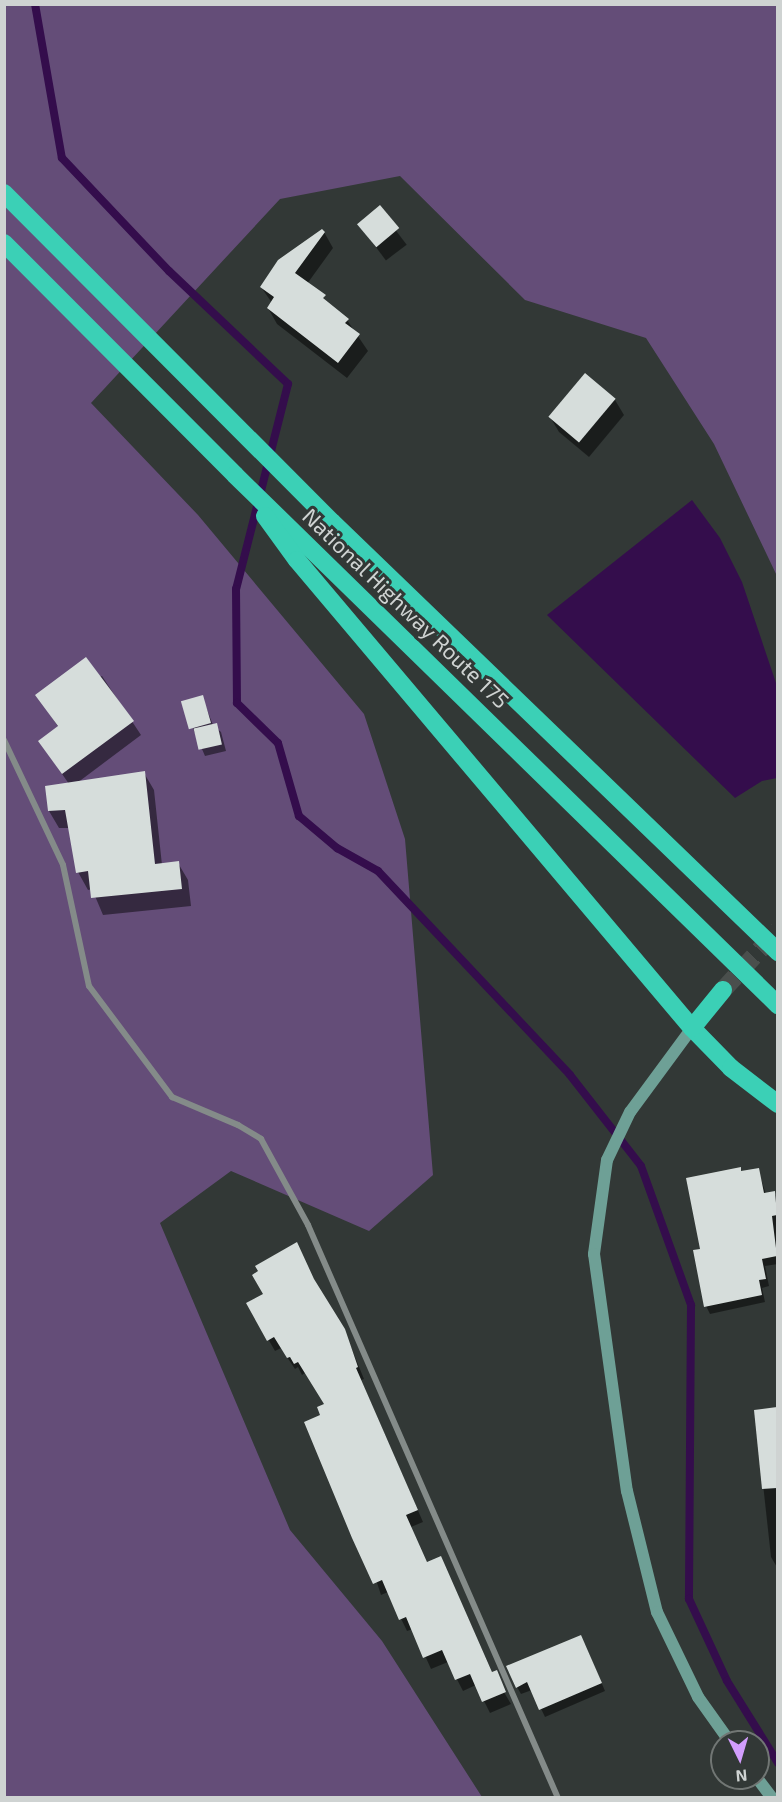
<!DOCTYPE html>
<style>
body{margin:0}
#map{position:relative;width:782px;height:1802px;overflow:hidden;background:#323836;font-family:"Exo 2",sans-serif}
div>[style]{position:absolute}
.green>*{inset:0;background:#644d78}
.water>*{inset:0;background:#340d4c}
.shadow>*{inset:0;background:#0007;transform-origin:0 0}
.stream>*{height:8px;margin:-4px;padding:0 4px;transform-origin:4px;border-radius:4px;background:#340d4c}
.building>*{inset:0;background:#d6dddb;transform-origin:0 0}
.highway-tunnel>*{height:18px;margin-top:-9px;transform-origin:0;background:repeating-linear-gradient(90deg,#4a4f4d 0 18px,transparent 0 27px)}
.street>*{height:6px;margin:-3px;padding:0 3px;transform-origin:3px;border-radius:3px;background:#848b89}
.secondary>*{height:12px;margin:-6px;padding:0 6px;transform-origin:6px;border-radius:6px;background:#6ea096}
.highway>*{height:18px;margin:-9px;padding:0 9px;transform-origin:9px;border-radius:9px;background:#3bd0b6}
span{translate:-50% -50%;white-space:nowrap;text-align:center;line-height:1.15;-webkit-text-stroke:6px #323836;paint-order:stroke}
.street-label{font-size:22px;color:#cfd3d2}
.frame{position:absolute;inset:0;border:6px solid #cfd3d2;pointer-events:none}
.north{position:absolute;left:710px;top:1730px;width:60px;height:60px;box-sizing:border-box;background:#323836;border:2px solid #717674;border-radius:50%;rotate:175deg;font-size:16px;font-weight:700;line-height:24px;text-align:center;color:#cfd3d2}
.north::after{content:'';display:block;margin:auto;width:21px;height:27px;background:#d29dfd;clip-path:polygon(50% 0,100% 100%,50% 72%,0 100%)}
</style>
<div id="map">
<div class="green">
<div style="clip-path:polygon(5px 5px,777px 5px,777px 576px,714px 444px,646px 338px,525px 300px,400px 176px,280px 199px,91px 403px,198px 515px,364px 714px,405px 839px,433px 1175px,369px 1231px,231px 1171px,160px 1223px,290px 1530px,382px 1641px,482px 1797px,5px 1798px)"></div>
</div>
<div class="water">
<div style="clip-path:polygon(692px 500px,720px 538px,742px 582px,777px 686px,777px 778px,762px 781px,735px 798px,547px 615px)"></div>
</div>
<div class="shadow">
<div style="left:379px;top:208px;width:46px;height:26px;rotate:53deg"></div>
<div style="clip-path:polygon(324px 232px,333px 248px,307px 284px,347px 320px,368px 351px,347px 378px,277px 324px,268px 308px,272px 303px,261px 287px)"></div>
<div style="clip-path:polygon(615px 400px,624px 415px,589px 457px,559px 432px,550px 417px)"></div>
<div style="clip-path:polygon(102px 676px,141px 735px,77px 783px,144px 773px,154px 790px,162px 865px,178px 863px,188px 880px,191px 906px,103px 915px,92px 889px,88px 890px,78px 872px,70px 828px,59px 828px,49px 811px,46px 787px,69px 784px,40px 742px,59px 728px,37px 695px)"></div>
<div style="clip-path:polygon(202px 697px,213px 725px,221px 732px,226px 751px,205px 756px,182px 703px)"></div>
<div style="clip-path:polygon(758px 1170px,766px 1194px,774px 1193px,778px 1198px,778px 1264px,765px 1266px,769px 1286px,762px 1288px,765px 1302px,710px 1314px,706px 1306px,702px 1250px,742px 1173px)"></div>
<div style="clip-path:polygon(260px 1272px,318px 1289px,344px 1330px,364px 1379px,361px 1380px,423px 1522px,411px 1527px,427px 1564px,441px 1558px,493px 1674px,511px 1704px,490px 1713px,476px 1685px,463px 1691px,448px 1662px,431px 1669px,413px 1629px,407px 1631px,388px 1592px,381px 1595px,322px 1415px,325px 1405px,306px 1372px,302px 1375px,298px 1367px,295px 1369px,281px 1348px,275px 1351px,248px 1304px,265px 1295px)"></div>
<div style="clip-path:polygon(778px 1409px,778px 1569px,771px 1557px,755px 1411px)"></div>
<div style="clip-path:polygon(585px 1644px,605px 1691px,545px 1717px,532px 1690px,521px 1694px,517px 1687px)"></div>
</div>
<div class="stream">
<div style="left:35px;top:4px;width:156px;rotate:80.1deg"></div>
<div style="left:62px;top:158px;width:156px;rotate:46.6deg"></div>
<div style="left:169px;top:271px;width:164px;rotate:43.5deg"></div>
<div style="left:288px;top:384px;width:211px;rotate:104.2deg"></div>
<div style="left:236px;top:589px;width:114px;rotate:89.5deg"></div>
<div style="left:237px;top:703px;width:57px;rotate:44.3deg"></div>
<div style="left:278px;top:743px;width:76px;rotate:74deg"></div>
<div style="left:299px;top:816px;width:50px;rotate:40.1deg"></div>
<div style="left:337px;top:848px;width:47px;rotate:29.3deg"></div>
<div style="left:378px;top:871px;width:280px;rotate:46.7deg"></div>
<div style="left:570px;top:1075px;width:115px;rotate:52deg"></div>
<div style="left:641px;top:1166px;width:148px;rotate:70.2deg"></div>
<div style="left:691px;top:1305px;width:294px;rotate:90.4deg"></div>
<div style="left:689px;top:1599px;width:90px;rotate:65.1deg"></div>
<div style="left:727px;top:1681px;width:97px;rotate:58.1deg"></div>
</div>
<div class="building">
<div style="left:380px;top:205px;width:30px;height:30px;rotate:50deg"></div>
<div style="clip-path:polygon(322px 229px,325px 232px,295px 273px,326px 295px,323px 298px,349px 319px,345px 323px,360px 334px,338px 363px,267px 308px,274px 297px,260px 287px,278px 260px)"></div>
<div style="left:585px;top:373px;width:40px;height:57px;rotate:40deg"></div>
<div style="clip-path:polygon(86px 657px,134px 721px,62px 774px,38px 741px,58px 726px,35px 695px)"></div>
<div style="left:203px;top:695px;width:29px;height:23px;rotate:74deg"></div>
<div style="left:217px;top:723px;width:22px;height:24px;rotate:77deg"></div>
<div style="clip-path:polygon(145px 771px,155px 864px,179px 861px,182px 889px,91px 898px,88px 871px,76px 873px,65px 810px,48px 811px,45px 786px)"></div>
<div style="clip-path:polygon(741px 1167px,741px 1171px,759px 1168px,764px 1193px,775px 1191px,777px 1215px,772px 1216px,777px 1256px,762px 1259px,766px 1279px,759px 1280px,762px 1295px,704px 1307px,693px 1250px,700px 1249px,686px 1178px)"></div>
<div style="clip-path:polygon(297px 1242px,314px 1279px,345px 1329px,358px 1367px,356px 1368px,418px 1510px,406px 1515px,427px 1562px,441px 1556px,492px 1672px,497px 1670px,506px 1692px,482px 1702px,470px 1674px,455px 1680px,442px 1650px,423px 1658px,406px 1617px,399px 1620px,382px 1580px,373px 1584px,352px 1538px,304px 1422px,320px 1415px,317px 1407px,324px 1404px,298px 1362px,294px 1364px,290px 1357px,287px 1358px,274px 1337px,267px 1341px,246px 1303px,263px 1294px,252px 1275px,258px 1271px,255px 1266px)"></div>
<div style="clip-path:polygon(777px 1407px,777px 1488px,762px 1489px,754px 1410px)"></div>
<div style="clip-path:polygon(581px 1635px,602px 1683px,539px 1710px,527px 1682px,516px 1688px,506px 1666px)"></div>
</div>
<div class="highway-tunnel">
<div style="left:723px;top:990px;width:81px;rotate:-47.5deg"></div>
</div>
<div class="street">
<div style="left:4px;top:740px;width:138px;rotate:64.7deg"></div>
<div style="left:63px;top:865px;width:124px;rotate:77.9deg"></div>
<div style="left:89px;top:986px;width:139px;rotate:53.2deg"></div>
<div style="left:172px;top:1097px;width:72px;rotate:23deg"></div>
<div style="left:238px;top:1125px;width:27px;rotate:31deg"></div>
<div style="left:261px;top:1139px;width:98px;rotate:61.3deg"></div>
<div style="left:308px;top:1225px;width:625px;rotate:66.43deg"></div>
</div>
<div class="secondary">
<div style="left:692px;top:1028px;width:104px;rotate:126.4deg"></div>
<div style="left:630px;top:1112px;width:53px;rotate:115.6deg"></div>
<div style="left:607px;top:1160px;width:95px;rotate:97.9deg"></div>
<div style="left:594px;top:1254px;width:239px;rotate:82.1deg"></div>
<div style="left:627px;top:1491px;width:125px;rotate:76.1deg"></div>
<div style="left:657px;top:1612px;width:94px;rotate:64.2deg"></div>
<div style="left:698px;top:1697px;width:55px;rotate:54.6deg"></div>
<div style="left:757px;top:1778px;width:25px;rotate:53deg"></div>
</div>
<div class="highway">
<div style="left:4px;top:193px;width:465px;rotate:45.1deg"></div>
<div style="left:332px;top:522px;width:620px;rotate:43.95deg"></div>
<div style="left:4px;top:243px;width:327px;rotate:45.1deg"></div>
<div style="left:235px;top:475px;width:759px;rotate:44.31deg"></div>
<div style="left:265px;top:516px;width:54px;rotate:54deg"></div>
<div style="left:297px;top:560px;width:612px;rotate:49.84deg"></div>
<div style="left:692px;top:1028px;width:56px;rotate:45.7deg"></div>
<div style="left:731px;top:1068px;width:59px;rotate:37.5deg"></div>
<div style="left:692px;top:1028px;width:49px;rotate:-50.8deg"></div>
</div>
<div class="street-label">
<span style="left:406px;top:608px;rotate:44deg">National Highway Route 175</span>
</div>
<div class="frame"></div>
<div class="north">N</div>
</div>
